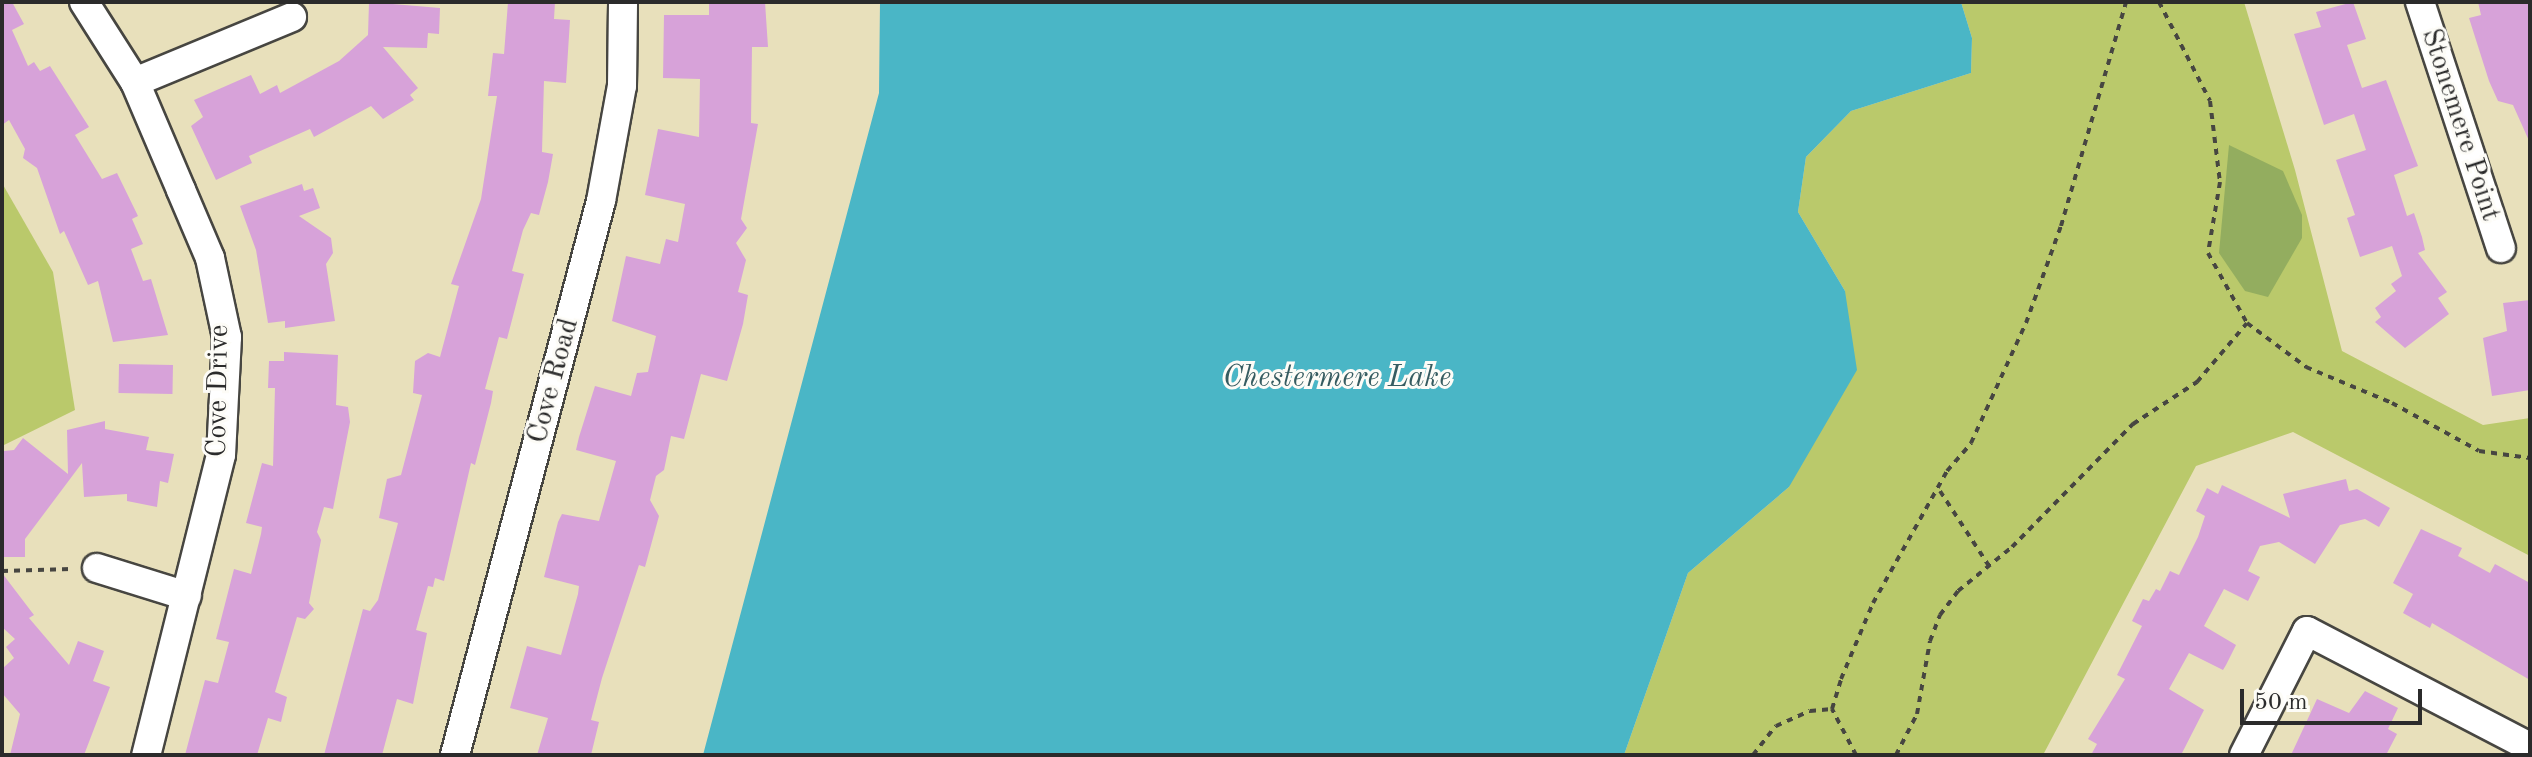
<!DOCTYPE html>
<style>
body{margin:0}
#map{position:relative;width:2532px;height:757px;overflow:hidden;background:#e8e0bb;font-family:"Old Standard TT",serif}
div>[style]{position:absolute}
.green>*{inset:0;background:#bac96b}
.forest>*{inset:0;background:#93ad5f}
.water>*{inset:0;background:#4ab6c6}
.building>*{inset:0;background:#d7a2d9;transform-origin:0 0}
.path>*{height:4px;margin-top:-2px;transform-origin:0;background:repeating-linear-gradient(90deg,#474641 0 6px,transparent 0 12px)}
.roads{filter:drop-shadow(2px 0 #474641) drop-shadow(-2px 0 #474641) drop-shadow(0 2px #474641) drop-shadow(0 -2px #474641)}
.street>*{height:28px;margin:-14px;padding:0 14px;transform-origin:14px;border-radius:14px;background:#fff}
span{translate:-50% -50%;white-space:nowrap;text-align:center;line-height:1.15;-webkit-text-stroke:6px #fdfcf7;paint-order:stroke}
.street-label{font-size:28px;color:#2b2b2b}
.water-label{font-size:30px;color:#365c61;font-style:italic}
.frame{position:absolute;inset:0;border:4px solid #2b2b2b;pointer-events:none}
.scale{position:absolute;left:2240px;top:689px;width:182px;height:36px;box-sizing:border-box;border:4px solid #2b2b2b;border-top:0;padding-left:10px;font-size:24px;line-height:28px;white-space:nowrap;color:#2b2b2b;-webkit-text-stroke:6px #fdfcf7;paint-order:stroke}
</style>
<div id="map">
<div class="green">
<div style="clip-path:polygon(1961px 2px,2244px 2px,2295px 170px,2342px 351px,2483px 425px,2530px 418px,2530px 556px,2293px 432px,2196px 466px,2043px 755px,1624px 755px,1688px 573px,1789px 487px,1845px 291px,1798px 212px,1806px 157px,1851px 111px,1971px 73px,1972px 38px)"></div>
<div style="clip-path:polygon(2px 183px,53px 272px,75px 410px,2px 446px)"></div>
</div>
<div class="forest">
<div style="clip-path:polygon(2229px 145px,2283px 171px,2302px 215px,2302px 238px,2268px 297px,2245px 291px,2219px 253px)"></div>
</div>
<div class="water">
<div style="clip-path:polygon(880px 2px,1961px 2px,1972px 38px,1971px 73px,1851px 111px,1806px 157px,1798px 212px,1845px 291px,1857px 370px,1789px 487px,1688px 573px,1624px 755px,703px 755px,879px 93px)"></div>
</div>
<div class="building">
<div style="clip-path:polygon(2px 2px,12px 2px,24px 24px,12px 30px,28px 66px,34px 62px,40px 71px,50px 66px,89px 127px,75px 135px,102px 179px,117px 173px,138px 216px,132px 219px,143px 244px,131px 249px,143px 281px,151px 279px,168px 335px,113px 342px,98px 281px,88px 285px,64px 231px,60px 234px,37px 168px,23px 158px,25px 149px,9px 120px,2px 125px)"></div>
<div style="clip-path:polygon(369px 2px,440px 8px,439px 34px,428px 33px,427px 48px,383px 47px,418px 88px,410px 95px,414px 100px,383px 119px,371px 106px,314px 137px,310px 129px,249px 156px,252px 163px,216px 180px,191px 126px,203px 117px,194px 100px,251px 75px,260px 94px,277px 85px,280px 93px,339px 61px,368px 35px)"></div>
<div style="clip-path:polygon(508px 2px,555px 2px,554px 19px,570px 20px,566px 83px,544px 81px,542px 152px,553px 154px,548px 182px,539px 215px,531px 213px,523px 230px,512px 271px,524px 274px,507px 339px,499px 337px,485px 389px,493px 391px,491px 403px,475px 465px,471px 463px,444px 581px,435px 578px,433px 587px,428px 586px,416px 630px,427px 633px,413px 704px,397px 699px,382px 755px,324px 755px,363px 609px,370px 611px,378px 600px,398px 523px,379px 518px,387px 479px,401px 475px,422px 395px,413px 393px,415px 361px,428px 353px,440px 357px,459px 286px,451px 284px,481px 199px,497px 96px,488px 96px,493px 53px,504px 54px)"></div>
<div style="clip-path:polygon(709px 2px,765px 2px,768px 47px,752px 47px,751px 123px,758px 124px,741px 219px,747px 228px,736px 243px,746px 260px,738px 292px,748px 295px,743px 324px,727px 381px,701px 374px,684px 439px,671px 436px,664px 470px,656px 476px,650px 500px,659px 516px,645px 567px,639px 565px,602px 678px,591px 720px,599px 722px,591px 755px,537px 755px,548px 718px,510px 708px,527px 646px,561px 655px,578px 594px,579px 586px,544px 577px,558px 522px,562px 514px,599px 521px,616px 461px,576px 450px,579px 437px,595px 386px,631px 396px,637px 373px,648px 372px,656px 336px,612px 321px,626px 256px,660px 264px,666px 239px,678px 242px,685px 204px,645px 195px,658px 129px,699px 137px,700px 79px,663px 78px,664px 15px,709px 15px)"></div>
<div style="clip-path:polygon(2353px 2px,2366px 39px,2347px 45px,2362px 88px,2386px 80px,2418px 166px,2394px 175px,2407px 216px,2414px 213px,2422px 237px,2425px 250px,2418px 253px,2447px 292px,2438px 298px,2449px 314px,2405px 348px,2375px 322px,2381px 317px,2375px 308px,2396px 291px,2391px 284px,2402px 276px,2392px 246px,2360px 257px,2347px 218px,2355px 215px,2336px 160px,2366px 150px,2354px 114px,2324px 125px,2294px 34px,2321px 27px,2316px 12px)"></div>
<div style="clip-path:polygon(2478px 2px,2530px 2px,2530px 143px,2513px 105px,2498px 101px,2489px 81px,2469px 18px,2481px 15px)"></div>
<div style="clip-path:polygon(302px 184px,304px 191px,313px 188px,320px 208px,299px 216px,331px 238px,333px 253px,326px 264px,335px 321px,285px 328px,285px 321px,268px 323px,256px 250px,240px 206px)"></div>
<div style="clip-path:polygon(2530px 300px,2530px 390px,2492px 396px,2483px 338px,2507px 331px,2503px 303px)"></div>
<div style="clip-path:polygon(284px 352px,338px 355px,336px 405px,348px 407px,350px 422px,333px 509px,324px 507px,317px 532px,321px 540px,309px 603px,314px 609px,305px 619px,297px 617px,275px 692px,287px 697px,281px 722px,268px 718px,257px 755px,185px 755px,205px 680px,218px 683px,229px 642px,216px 639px,234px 569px,251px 574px,261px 534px,262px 527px,246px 523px,262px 463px,273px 466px,275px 388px,268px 388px,269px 361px,284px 361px)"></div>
<div style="left:119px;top:364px;width:54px;height:29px;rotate:1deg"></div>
<div style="clip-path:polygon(105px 421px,105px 429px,149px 437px,146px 450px,174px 454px,168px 483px,160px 481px,157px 507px,127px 501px,127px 494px,84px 497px,82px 463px,25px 539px,25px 557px,2px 557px,4px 451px,14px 450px,23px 438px,68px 474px,67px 430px)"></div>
<div style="clip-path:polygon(2346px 479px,2349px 491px,2357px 489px,2390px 508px,2379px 527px,2365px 519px,2340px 525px,2315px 564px,2279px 542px,2260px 546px,2248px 571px,2260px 577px,2248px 601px,2224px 589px,2204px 626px,2236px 645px,2226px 665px,2223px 670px,2189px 653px,2169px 689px,2204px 710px,2181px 755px,2091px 755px,2097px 744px,2088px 739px,2125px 679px,2117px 675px,2142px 626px,2132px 621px,2143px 599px,2149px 601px,2156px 589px,2160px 591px,2170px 571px,2179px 575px,2198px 537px,2205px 516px,2196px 511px,2207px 488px,2218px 494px,2222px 485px,2290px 518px,2283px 494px)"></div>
<div style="clip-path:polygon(2421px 529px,2462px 548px,2458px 556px,2490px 573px,2495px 564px,2530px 583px,2530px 680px,2432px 623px,2430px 628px,2403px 613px,2413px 594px,2393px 583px)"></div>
<div style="clip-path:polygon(2px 573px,34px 615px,29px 618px,69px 665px,78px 641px,104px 651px,93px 681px,110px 687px,84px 755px,10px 755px,20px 714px,2px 693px,2px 669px,14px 658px,6px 647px,15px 639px,2px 627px)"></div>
<div style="clip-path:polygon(2365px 691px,2398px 708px,2388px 729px,2397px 734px,2386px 755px,2291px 755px,2317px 699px,2349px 713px)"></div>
</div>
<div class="path">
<div style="left:2159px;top:2px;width:111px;rotate:62.7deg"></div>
<div style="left:2210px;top:101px;width:82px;rotate:83deg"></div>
<div style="left:2220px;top:182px;width:72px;rotate:99.6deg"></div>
<div style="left:2208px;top:253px;width:80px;rotate:60.9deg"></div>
<div style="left:2247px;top:323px;width:74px;rotate:36.7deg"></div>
<div style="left:2306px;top:367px;width:93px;rotate:22.7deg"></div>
<div style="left:2392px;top:403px;width:99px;rotate:28.9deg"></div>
<div style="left:2479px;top:451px;width:51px;rotate:7.8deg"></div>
<div style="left:1940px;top:491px;width:90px;rotate:56.8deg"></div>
<div style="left:2px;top:571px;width:69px;rotate:-1.7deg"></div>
<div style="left:1753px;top:755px;width:37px;rotate:-52deg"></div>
<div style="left:1776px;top:726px;width:37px;rotate:-24deg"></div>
<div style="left:1810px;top:711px;width:22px;rotate:-5deg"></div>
<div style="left:1856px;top:755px;width:52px;rotate:-117.6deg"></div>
<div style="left:1832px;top:709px;width:31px;rotate:-73deg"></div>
<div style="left:1841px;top:679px;width:82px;rotate:-67.2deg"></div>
<div style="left:1873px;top:603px;width:151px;rotate:-60.7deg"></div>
<div style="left:1947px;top:471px;width:37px;rotate:-49deg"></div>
<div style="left:1971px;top:443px;width:132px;rotate:-65.4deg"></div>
<div style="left:2026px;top:323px;width:103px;rotate:-70.2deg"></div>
<div style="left:2061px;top:226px;width:233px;rotate:-73.8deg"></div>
<div style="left:1896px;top:755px;width:46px;rotate:-62.9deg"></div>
<div style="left:1917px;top:714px;width:74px;rotate:-79.9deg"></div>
<div style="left:1930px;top:641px;width:28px;rotate:-69deg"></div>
<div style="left:1940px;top:615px;width:30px;rotate:-53deg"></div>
<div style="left:1958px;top:591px;width:70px;rotate:-39.2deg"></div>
<div style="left:2012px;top:547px;width:173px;rotate:-45.5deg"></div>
<div style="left:2133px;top:424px;width:77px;rotate:-33.3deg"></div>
<div style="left:2197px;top:382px;width:77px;rotate:-49.7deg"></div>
</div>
<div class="roads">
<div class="street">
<div style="left:84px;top:2px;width:95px;rotate:57.5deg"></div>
<div style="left:135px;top:82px;width:117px;rotate:66.9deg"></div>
<div style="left:181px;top:190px;width:74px;rotate:66.9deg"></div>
<div style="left:210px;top:258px;width:81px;rotate:77.9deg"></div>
<div style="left:227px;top:337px;width:118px;rotate:92.9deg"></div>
<div style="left:221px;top:455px;width:309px;rotate:104deg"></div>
<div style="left:2420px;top:2px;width:259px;rotate:71.8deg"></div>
<div style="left:135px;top:82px;width:170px;rotate:-22.5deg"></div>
<div style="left:97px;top:568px;width:94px;rotate:17.3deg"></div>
<div style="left:455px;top:755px;width:573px;rotate:-75.24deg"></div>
<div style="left:601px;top:201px;width:117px;rotate:-79.7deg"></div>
<div style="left:622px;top:86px;width:84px;rotate:-89.3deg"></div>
<div style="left:2244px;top:755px;width:139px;rotate:-63.1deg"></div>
<div style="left:2307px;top:631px;width:251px;rotate:27.5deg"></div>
</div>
</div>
<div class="street-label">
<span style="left:2460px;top:125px;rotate:72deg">Stonemere Point</span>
<span style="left:554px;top:381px;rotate:-75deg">Cove Road</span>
<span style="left:219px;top:391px;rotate:-89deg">Cove Drive</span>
</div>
<div class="water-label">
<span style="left:1337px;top:378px">Chestermere Lake</span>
</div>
<div class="frame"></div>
<div class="scale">50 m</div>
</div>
